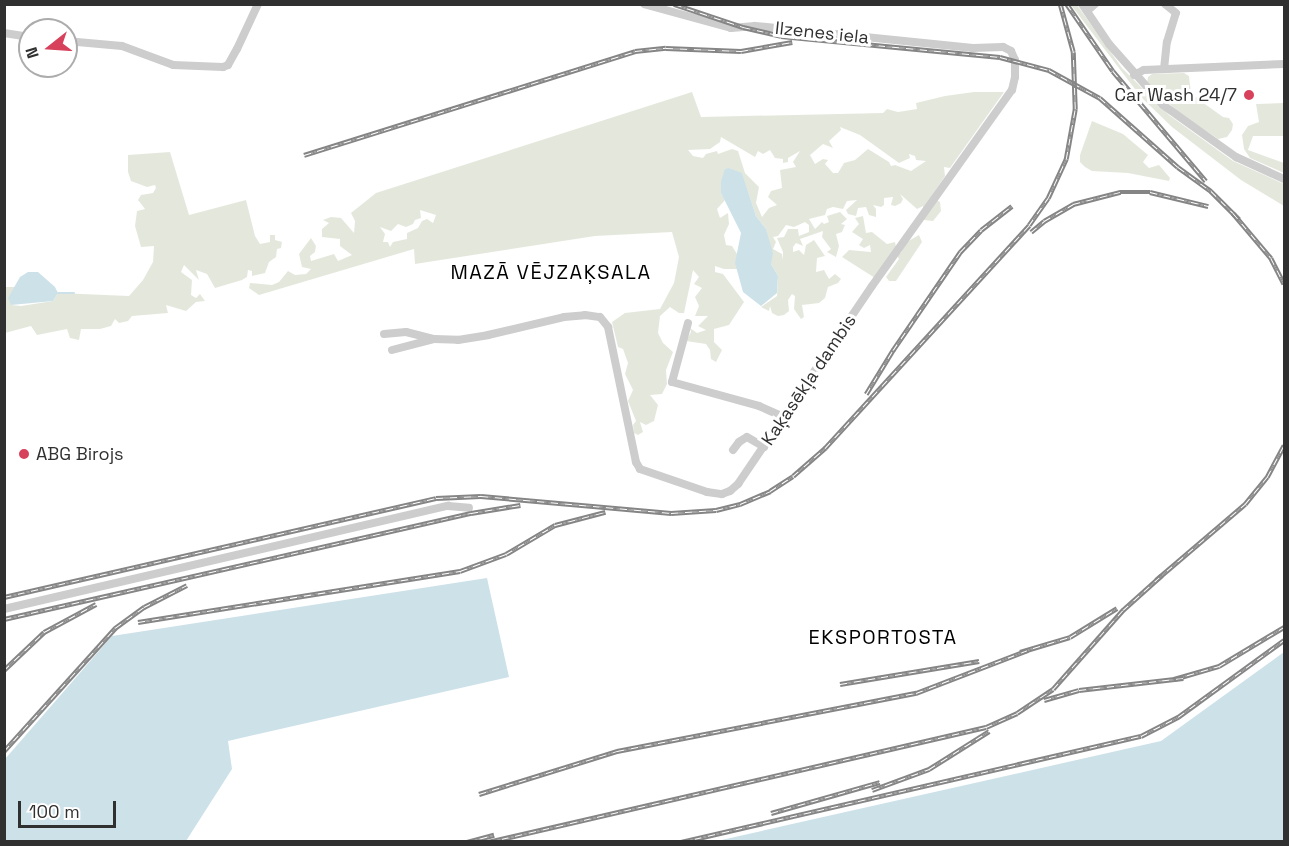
<!DOCTYPE html>
<meta charset="utf-8">
<style>
body{margin:0}
#map{position:relative;width:1289px;height:846px;overflow:hidden;background:#fff;font-family:"Space Grotesk",sans-serif}
div>[style]{position:absolute}
.green>*{inset:0;background:#e4e8dc}
.water>*{inset:0;background:#cde1e9}
.stream>*{height:2px;margin:-1px;padding:0 1px;transform-origin:1px;border-radius:1px;background:#cde1e9}
.minor>*{height:8px;margin:-4px;padding:0 4px;transform-origin:4px;border-radius:4px;background:#cdcdcd}
.rail>*{height:4.5px;margin-top:-2.25px;transform-origin:0;background:repeating-linear-gradient(90deg,#fff 0 7px,#858585 0 14px);box-sizing:border-box;border-block:2px solid #858585}
.dots>*{width:16px;height:16px;translate:-50% -50%;box-sizing:border-box;border:3px solid #fff;border-radius:50%}
span{translate:-50% -50%;white-space:nowrap;text-align:center;line-height:1.15;-webkit-text-stroke:6px #fff;paint-order:stroke}
.street-label{font-size:18px;color:#303030}
.poi-label{font-size:18px;color:#303030}
.right{translate:-100% -50%;text-align:right}
.left{translate:0 -50%;text-align:left}
.neighbourhood-label{font-size:20px;color:#000;letter-spacing:1.5px}
.frame{position:absolute;inset:0;border:6px solid #303030;pointer-events:none}
.north{position:absolute;left:18px;top:18px;width:60px;height:60px;box-sizing:border-box;background:#fff;border:2px solid #acacac;border-radius:50%;rotate:253deg;font-size:16px;font-weight:700;line-height:24px;text-align:center;color:#303030}
.north::after{content:'';display:block;margin:auto;width:21px;height:27px;background:#d7415b;clip-path:polygon(50% 0,100% 100%,50% 72%,0 100%)}
.scale{position:absolute;left:18px;top:801px;width:98px;height:27px;box-sizing:border-box;border:3px solid #303030;border-top:0;padding-left:8px;font-size:18px;line-height:21px;white-space:nowrap;color:#303030;-webkit-text-stroke:4px #fff;paint-order:stroke}
</style>
<div id="map">
<div class="green">
<div style="clip-path:polygon(1071px 5px,1077px 5px,1122px 68px,1169px 115px,1233px 161px,1284px 184px,1284px 206px,1241px 180px,1172px 127px,1141px 97px)"></div>
<div style="clip-path:polygon(1184px 73px,1189px 76px,1191px 94px,1223px 117px,1229px 118px,1233px 124px,1232px 130px,1227px 137px,1218px 139px,1177px 111px,1147px 83px,1148px 77px,1152px 74px)"></div>
<div style="clip-path:polygon(evenodd,692px 92px,701px 117px,883px 113px,887px 109px,898px 112px,917px 109px,916px 103px,945px 96px,974px 92px,1004px 92px,950px 168px,944px 167px,945px 176px,931px 197px,940px 202px,941px 211px,933px 221px,924px 220px,923px 206px,917px 209px,900px 194px,903px 199px,901px 203px,895px 206px,891px 205px,893px 197px,884px 198px,884px 205px,881px 207px,873px 205px,876px 209px,876px 217px,869px 215px,866px 207px,858px 208px,856px 216px,848px 214px,846px 210px,857px 200px,847px 201px,843px 209px,833px 207px,827px 209px,825px 215px,809px 219px,815px 229px,822px 222px,824px 224px,829px 222px,827px 216px,840px 212px,847px 219px,841px 224px,845px 225px,842px 232px,836px 234px,839px 246px,836px 257px,827px 252px,831px 249px,822px 237px,823px 231px,800px 239px,803px 246px,796px 243px,793px 247px,793px 252px,799px 250px,804px 255px,806px 245px,814px 240px,825px 256px,817px 258px,816px 272px,824px 270px,829px 279px,835px 274px,841px 279px,838px 283px,828px 287px,825px 298px,819px 303px,802px 305px,804px 317px,801px 319px,794px 309px,795px 296px,792px 294px,788px 300px,789px 311px,784px 315px,778px 316px,772px 313px,770px 306px,769px 311px,761px 307px,777px 296px,778px 276px,771px 264px,766px 229px,756px 216px,742px 174px,729px 168px,721px 193px,725px 200px,717px 209px,720px 218px,728px 213px,729px 224px,724px 235px,726px 245px,732px 246px,737px 254px,737px 269px,724px 269px,715px 266px,715px 272px,723px 274px,744px 302px,729px 325px,714px 329px,714px 342px,722px 350px,716px 362px,711px 359px,710px 350px,706px 344px,686px 341px,691px 332px,690px 328px,697px 333px,706px 330px,698px 326px,708px 316px,695px 316px,699px 306px,695px 297px,702px 288px,694px 284px,699px 277px,693px 270px,684px 313px,679px 313px,670px 307px,660px 316px,658px 333px,663px 343px,673px 352px,666px 370px,667px 384px,662px 394px,650px 395px,658px 405px,654px 421px,646px 425px,640px 422px,643px 432px,638px 435px,634px 433px,633px 425px,636px 421px,628px 401px,633px 390px,625px 374px,628px 363px,623px 349px,618px 347px,612px 322px,625px 313px,660px 309px,674px 283px,679px 257px,672px 232px,595px 236px,415px 264px,414px 249px,259px 295px,249px 288px,250px 283px,272px 285px,279px 282px,288px 271px,295px 275px,306px 274px,311px 269px,302px 267px,299px 254px,311px 238px,316px 246px,315px 252px,310px 256px,311px 261px,334px 254px,338px 261px,352px 255px,340px 246px,340px 239px,322px 237px,322px 229px,329px 223px,323px 220px,331px 217px,341px 218px,354px 233px,355px 221px,351px 213px,376px 193px,692px 92px,840px 127px,860px 135px,899px 163px,910px 158px,909px 154px,915px 156px,916px 160px,926px 161px,911px 171px,895px 165px,891px 166px,889px 162px,868px 149px,855px 160px,844px 163px,838px 173px,833px 173px,825px 164px,828px 160px,823px 159px,815px 164px,810px 155px,823px 144px,833px 148px,829px 141px,841px 130px,840px 127px,692px 92px,721px 137px,755px 157px,758px 151px,763px 154px,770px 150px,775px 158px,783px 159px,783px 163px,788px 162px,788px 158px,800px 151px,793px 162px,796px 167px,780px 170px,782px 188px,771px 191px,768px 197px,777px 205px,769px 208px,762px 217px,756px 203px,759px 187px,745px 173px,738px 151px,732px 149px,718px 154px,717px 151px,706px 154px,703px 158px,693px 156px,688px 150px,710px 149px,720px 142px,721px 137px,692px 92px,420px 210px,436px 215px,433px 223px,427px 219px,422px 221px,418px 228px,407px 233px,407px 239px,393px 242px,390px 247px,388px 242px,383px 242px,385px 234px,380px 227px,391px 231px,398px 224px,406px 227px,413px 224px,415px 220px,421px 218px,420px 210px,692px 92px,805px 222px,809px 225px,809px 232px,799px 236px,798px 229px,788px 229px,784px 237px,777px 238px,783px 252px,783px 260px,782px 254px,773px 249px,776px 242px,773px 237px,778px 236px,786px 225px,794px 227px,805px 222px)"></div>
<div style="clip-path:polygon(1284px 103px,1284px 136px,1253px 136px,1248px 150px,1284px 163px,1284px 173px,1250px 158px,1244px 149px,1242px 135px,1248px 126px,1259px 122px,1256px 104px)"></div>
<div style="clip-path:polygon(1092px 121px,1123px 134px,1148px 155px,1143px 162px,1149px 168px,1159px 165px,1170px 178px,1169px 181px,1128px 173px,1092px 171px,1085px 167px,1080px 162px,1080px 155px)"></div>
<div style="clip-path:polygon(170px 152px,189px 215px,246px 200px,255px 236px,260px 244px,270px 242px,270px 235px,275px 235px,275px 240px,282px 242px,281px 248px,277px 249px,276px 257px,269px 262px,265px 273px,252px 276px,252px 271px,248px 270px,247px 277px,242px 280px,215px 288px,207px 274px,196px 270px,199px 280px,184px 265px,181px 272px,192px 280px,191px 295px,196px 298px,200px 294px,205px 301px,196px 302px,186px 311px,166px 305px,168px 313px,132px 316px,128px 321px,119px 323px,115px 319px,111px 326px,100px 329px,81px 329px,79px 340px,70px 338px,67px 329px,37px 335px,31px 326px,5px 333px,4px 287px,17px 287px,11px 305px,21px 306px,53px 301px,58px 293px,129px 296px,143px 280px,153px 262px,154px 246px,141px 247px,135px 226px,137px 211px,145px 209px,138px 200px,141px 195px,153px 193px,156px 188px,155px 185px,147px 187px,131px 181px,128px 172px,128px 155px)"></div>
<div style="clip-path:polygon(863px 216px,866px 233px,872px 232px,887px 244px,895px 242px,896px 247px,875px 278px,842px 257px,849px 250px,871px 252px,870px 245px,864px 248px,859px 245px,863px 239px,852px 232px,859px 224px,855px 218px)"></div>
<div style="clip-path:polygon(919px 235px,922px 242px,896px 281px,889px 281px,886px 277px,899px 259px,896px 254px,901px 253px,905px 243px)"></div>
</div>
<div class="water">
<div style="clip-path:polygon(729px 168px,742px 173px,756px 216px,766px 229px,773px 253px,771px 264px,778px 276px,777px 293px,761px 306px,743px 292px,735px 263px,741px 233px,721px 193px,721px 181px,725px 169px)"></div>
<div style="clip-path:polygon(28px 272px,38px 272px,55px 287px,58px 293px,53px 301px,11px 305px,8px 298px,20px 277px)"></div>
<div style="clip-path:polygon(487px 578px,509px 677px,228px 741px,232px 769px,186px 841px,5px 841px,5px 759px,112px 636px)"></div>
<div style="clip-path:polygon(1284px 652px,1284px 841px,717px 841px,1161px 741px)"></div>
</div>
<div class="stream">
<div style="left:58px;top:293px;width:16px"></div>
</div>
<div class="minor">
<div style="left:1082px;top:4px;width:48px;rotate:56deg"></div>
<div style="left:1109px;top:44px;width:81px;rotate:48.5deg"></div>
<div style="left:1163px;top:105px;width:90px;rotate:35.5deg"></div>
<div style="left:1236px;top:157px;width:53px;rotate:24.6deg"></div>
<div style="left:1087px;top:11px;width:11px;rotate:-41deg"></div>
<div style="left:4px;top:33px;width:26px;rotate:9deg"></div>
<div style="left:66px;top:41px;width:56px;rotate:5.1deg"></div>
<div style="left:122px;top:46px;width:54px;rotate:20.4deg"></div>
<div style="left:173px;top:65px;width:50px;rotate:2.3deg"></div>
<div style="left:223px;top:67px;width:5px;rotate:-22deg"></div>
<div style="left:228px;top:65px;width:18px;rotate:-61deg"></div>
<div style="left:237px;top:49px;width:50px;rotate:-65deg"></div>
<div style="left:1164px;top:69px;width:27px;rotate:-84deg"></div>
<div style="left:1167px;top:42px;width:30px;rotate:-73deg"></div>
<div style="left:1176px;top:13px;width:14px;rotate:-141deg"></div>
<div style="left:1134px;top:75px;width:11px;rotate:-27deg"></div>
<div style="left:1144px;top:70px;width:140px;rotate:-2.5deg"></div>
<div style="left:688px;top:323px;width:61px;rotate:105.2deg"></div>
<div style="left:672px;top:382px;width:90px;rotate:15.4deg"></div>
<div style="left:759px;top:406px;width:27px;rotate:24deg"></div>
<div style="left:384px;top:334px;width:22px;rotate:-5deg"></div>
<div style="left:406px;top:332px;width:29px;rotate:14deg"></div>
<div style="left:392px;top:350px;width:43px;rotate:-14.7deg"></div>
<div style="left:434px;top:339px;width:24px;rotate:2deg"></div>
<div style="left:458px;top:340px;width:30px;rotate:-9deg"></div>
<div style="left:488px;top:335px;width:78px;rotate:-13.3deg"></div>
<div style="left:564px;top:317px;width:21px;rotate:-5deg"></div>
<div style="left:585px;top:315px;width:15px;rotate:8deg"></div>
<div style="left:600px;top:317px;width:13px;rotate:51deg"></div>
<div style="left:608px;top:327px;width:138px;rotate:78.3deg"></div>
<div style="left:636px;top:462px;width:8px;rotate:60deg"></div>
<div style="left:640px;top:469px;width:71px;rotate:18.9deg"></div>
<div style="left:707px;top:492px;width:15px;rotate:8deg"></div>
<div style="left:722px;top:494px;width:9px;rotate:-21deg"></div>
<div style="left:730px;top:491px;width:11px;rotate:-41deg"></div>
<div style="left:738px;top:484px;width:239px;rotate:-55.9deg"></div>
<div style="left:872px;top:286px;width:241px;rotate:-54.5deg"></div>
<div style="left:1012px;top:90px;width:13px;rotate:-77deg"></div>
<div style="left:1015px;top:77px;width:17px;rotate:-90deg"></div>
<div style="left:1015px;top:60px;width:10px;rotate:-114deg"></div>
<div style="left:1011px;top:51px;width:9px;rotate:-153deg"></div>
<div style="left:1003px;top:47px;width:30px;rotate:178deg"></div>
<div style="left:973px;top:48px;width:219px;rotate:-174.2deg"></div>
<div style="left:755px;top:26px;width:24px;rotate:175deg"></div>
<div style="left:731px;top:28px;width:90px;rotate:-164.6deg"></div>
<div style="left:733px;top:450px;width:10px;rotate:-53deg"></div>
<div style="left:739px;top:442px;width:9px;rotate:-32deg"></div>
<div style="left:747px;top:437px;width:20px;rotate:30deg"></div>
<div style="left:4px;top:609px;width:456px;rotate:-13.1deg"></div>
<div style="left:448px;top:506px;width:21px;rotate:5deg"></div>
</div>
<div class="rail">
<div style="left:674px;top:4px;width:73px;rotate:18.4deg"></div>
<div style="left:743px;top:27px;width:39px;rotate:13deg"></div>
<div style="left:781px;top:36px;width:220px;rotate:5.5deg"></div>
<div style="left:1000px;top:57px;width:51px;rotate:14.9deg"></div>
<div style="left:1049px;top:70px;width:58px;rotate:28.8deg"></div>
<div style="left:1100px;top:98px;width:104px;rotate:41.5deg"></div>
<div style="left:1178px;top:167px;width:41px;rotate:36deg"></div>
<div style="left:1211px;top:191px;width:40px;rotate:45deg"></div>
<div style="left:1067px;top:4px;width:81px;rotate:55.5deg"></div>
<div style="left:1113px;top:71px;width:144px;rotate:49.8deg"></div>
<div style="left:304px;top:155px;width:347px;rotate:-17.4deg"></div>
<div style="left:635px;top:51px;width:31px;rotate:-6deg"></div>
<div style="left:666px;top:48px;width:75px;rotate:2.3deg"></div>
<div style="left:741px;top:51px;width:52px;rotate:-10deg"></div>
<div style="left:1233px;top:213px;width:59px;rotate:49.8deg"></div>
<div style="left:1271px;top:258px;width:29px;rotate:63deg"></div>
<div style="left:1031px;top:232px;width:17px;rotate:-40deg"></div>
<div style="left:1044px;top:221px;width:34px;rotate:-30deg"></div>
<div style="left:1073px;top:204px;width:49px;rotate:-14.3deg"></div>
<div style="left:1120px;top:192px;width:30px"></div>
<div style="left:1150px;top:192px;width:60px;rotate:13.6deg"></div>
<div style="left:866px;top:394px;width:52px;rotate:-58.5deg"></div>
<div style="left:893px;top:350px;width:119px;rotate:-55.6deg"></div>
<div style="left:960px;top:252px;width:30px;rotate:-46deg"></div>
<div style="left:981px;top:230px;width:39px;rotate:-38deg"></div>
<div style="left:1156px;top:580px;width:117px;rotate:-40.5deg"></div>
<div style="left:1245px;top:504px;width:35px;rotate:-51deg"></div>
<div style="left:1267px;top:477px;width:36px;rotate:-62deg"></div>
<div style="left:4px;top:597px;width:443px;rotate:-12.9deg"></div>
<div style="left:436px;top:498px;width:45px;rotate:-2.5deg"></div>
<div style="left:481px;top:496px;width:191px;rotate:5.1deg"></div>
<div style="left:671px;top:513px;width:45px;rotate:-3.8deg"></div>
<div style="left:716px;top:510px;width:25px;rotate:-14deg"></div>
<div style="left:740px;top:504px;width:33px;rotate:-23deg"></div>
<div style="left:770px;top:491px;width:27px;rotate:-33deg"></div>
<div style="left:793px;top:476px;width:43px;rotate:-41.2deg"></div>
<div style="left:825px;top:448px;width:302px;rotate:-47.5deg"></div>
<div style="left:1029px;top:225px;width:33px;rotate:-55deg"></div>
<div style="left:1048px;top:198px;width:43px;rotate:-65.2deg"></div>
<div style="left:1066px;top:159px;width:51px;rotate:-79.8deg"></div>
<div style="left:1075px;top:109px;width:57px;rotate:-92deg"></div>
<div style="left:1073px;top:52px;width:50px;rotate:-105.2deg"></div>
<div style="left:4px;top:619px;width:479px;rotate:-12.8deg"></div>
<div style="left:471px;top:513px;width:50px;rotate:-9.3deg"></div>
<div style="left:138px;top:622px;width:326px;rotate:-9deg"></div>
<div style="left:460px;top:571px;width:49px;rotate:-20.3deg"></div>
<div style="left:506px;top:554px;width:57px;rotate:-30.6deg"></div>
<div style="left:555px;top:525px;width:52px;rotate:-14.6deg"></div>
<div style="left:1020px;top:652px;width:52px;rotate:-16.7deg"></div>
<div style="left:1070px;top:637px;width:55px;rotate:-31.7deg"></div>
<div style="left:4px;top:670px;width:55px;rotate:-43.5deg"></div>
<div style="left:44px;top:632px;width:59px;rotate:-28.3deg"></div>
<div style="left:1174px;top:679px;width:47px;rotate:-16.1deg"></div>
<div style="left:1219px;top:666px;width:76px;rotate:-31deg"></div>
<div style="left:840px;top:684px;width:141px;rotate:-9.4deg"></div>
<div style="left:1044px;top:700px;width:36px;rotate:-16deg"></div>
<div style="left:1079px;top:690px;width:105px;rotate:-6.6deg"></div>
<div style="left:4px;top:751px;width:166px;rotate:-47.9deg"></div>
<div style="left:115px;top:628px;width:36px;rotate:-36deg"></div>
<div style="left:144px;top:607px;width:48px;rotate:-27.1deg"></div>
<div style="left:872px;top:790px;width:61px;rotate:-20.2deg"></div>
<div style="left:929px;top:769px;width:71px;rotate:-32.3deg"></div>
<div style="left:479px;top:794px;width:145px;rotate:-17.3deg"></div>
<div style="left:617px;top:751px;width:305px;rotate:-11deg"></div>
<div style="left:916px;top:693px;width:120px;rotate:-21deg"></div>
<div style="left:771px;top:813px;width:113px;rotate:-15.9deg"></div>
<div style="left:467px;top:842px;width:28px;rotate:-15deg"></div>
<div style="left:488px;top:842px;width:511px;rotate:-13deg"></div>
<div style="left:986px;top:727px;width:34px;rotate:-24deg"></div>
<div style="left:1017px;top:713px;width:43px;rotate:-33.7deg"></div>
<div style="left:1053px;top:689px;width:106px;rotate:-48.5deg"></div>
<div style="left:1123px;top:610px;width:52px;rotate:-41.9deg"></div>
<div style="left:681px;top:842px;width:472px;rotate:-13deg"></div>
<div style="left:1141px;top:736px;width:42px;rotate:-27.2deg"></div>
<div style="left:1178px;top:717px;width:131px;rotate:-36deg"></div>
</div>
<div class="dots">
<div style="left:1249px;top:95px;background:#d7415b"></div>
<div style="left:24px;top:454px;background:#d7415b"></div>
</div>
<div class="street-label">
<span style="left:822px;top:33px;rotate:6deg">Ilzenes iela</span>
<span style="left:809px;top:380px;rotate:-56deg">Kaķasēkļa dambis</span>
</div>
<div class="poi-label">
<span class="right" style="left:1237px;top:95px">Car Wash 24/7</span>
<span class="left" style="left:36px;top:454px">ABG Birojs</span>
</div>
<div class="neighbourhood-label">
<span style="left:551px;top:272px">MAZĀ VĒJZAĶSALA</span>
<span style="left:883px;top:637px">EKSPORTOSTA</span>
</div>
<div class="frame"></div>
<div class="north">N</div>
<div class="scale">100 m</div>
</div>
